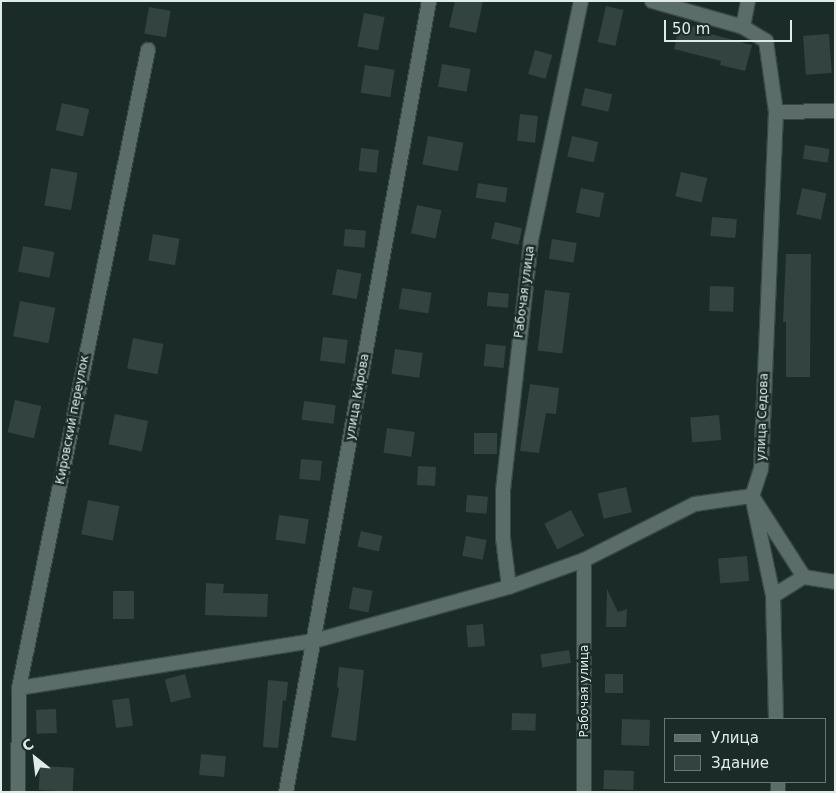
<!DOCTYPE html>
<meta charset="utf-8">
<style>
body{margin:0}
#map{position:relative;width:836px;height:793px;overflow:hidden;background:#1a2b28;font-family:"DejaVu Sans",sans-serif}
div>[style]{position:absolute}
.building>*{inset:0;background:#324340;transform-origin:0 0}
.roads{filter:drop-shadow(1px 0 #394845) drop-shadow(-1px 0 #394845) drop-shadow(0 1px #394845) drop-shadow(0 -1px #394845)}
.minor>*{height:14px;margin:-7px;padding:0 7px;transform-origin:7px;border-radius:7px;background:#5a6d69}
span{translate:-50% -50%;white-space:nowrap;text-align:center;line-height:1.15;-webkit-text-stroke:5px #1a2b28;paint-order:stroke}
.street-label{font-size:12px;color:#e0ebe8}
.frame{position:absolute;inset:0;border:2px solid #e0ebe8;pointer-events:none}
.legend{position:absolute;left:664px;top:718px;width:162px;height:65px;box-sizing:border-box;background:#1a2b28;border:1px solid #697875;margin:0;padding:6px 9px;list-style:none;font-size:15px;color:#e0ebe8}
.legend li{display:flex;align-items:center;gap:10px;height:25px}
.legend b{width:25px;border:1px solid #697875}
.north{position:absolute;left:10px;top:733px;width:50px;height:50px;-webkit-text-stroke:4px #1a2b28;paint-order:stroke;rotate:331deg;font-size:14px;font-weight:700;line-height:20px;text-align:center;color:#e0ebe8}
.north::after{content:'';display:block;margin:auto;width:18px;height:22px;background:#e0ebe8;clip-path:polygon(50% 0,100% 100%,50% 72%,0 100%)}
.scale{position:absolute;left:664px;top:20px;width:128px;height:22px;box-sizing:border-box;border:2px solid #e0ebe8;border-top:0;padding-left:6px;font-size:15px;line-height:18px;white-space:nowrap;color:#e0ebe8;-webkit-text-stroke:4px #1a2b28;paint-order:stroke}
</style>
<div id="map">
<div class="building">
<div style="clip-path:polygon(455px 1px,483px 1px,476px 33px,449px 27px)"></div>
<div style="left:606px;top:6px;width:18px;height:37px;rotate:13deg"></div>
<div style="left:149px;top:7px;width:22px;height:27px;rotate:10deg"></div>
<div style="left:364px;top:13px;width:21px;height:34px;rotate:11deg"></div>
<div style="clip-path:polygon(680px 23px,708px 30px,707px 33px,752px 45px,745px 71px,720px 65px,721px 61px,674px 49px)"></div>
<div style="left:829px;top:34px;width:39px;height:26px;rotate:86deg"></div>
<div style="left:535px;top:50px;width:18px;height:25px;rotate:16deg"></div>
<div style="left:442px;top:64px;width:29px;height:23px;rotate:10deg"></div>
<div style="left:365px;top:65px;width:30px;height:28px;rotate:9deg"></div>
<div style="left:585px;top:88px;width:28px;height:18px;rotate:13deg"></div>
<div style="left:62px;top:103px;width:28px;height:28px;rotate:13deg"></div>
<div style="left:520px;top:114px;width:18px;height:27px;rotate:6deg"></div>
<div style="left:428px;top:136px;width:36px;height:29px;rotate:11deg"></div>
<div style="left:572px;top:136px;width:27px;height:21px;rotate:13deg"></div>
<div style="left:805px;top:145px;width:25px;height:14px;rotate:9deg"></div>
<div style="left:361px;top:148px;width:18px;height:23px;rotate:6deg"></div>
<div style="left:51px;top:168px;width:27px;height:38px;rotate:10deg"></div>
<div style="left:681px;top:172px;width:27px;height:25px;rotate:13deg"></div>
<div style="left:478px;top:183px;width:30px;height:15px;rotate:9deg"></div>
<div style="left:581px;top:188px;width:24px;height:25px;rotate:12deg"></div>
<div style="left:802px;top:188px;width:25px;height:27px;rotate:12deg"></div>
<div style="left:417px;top:205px;width:25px;height:29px;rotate:12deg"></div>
<div style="left:712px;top:217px;width:25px;height:19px;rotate:5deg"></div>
<div style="left:495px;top:222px;width:28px;height:17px;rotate:13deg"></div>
<div style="left:345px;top:229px;width:21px;height:17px;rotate:5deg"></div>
<div style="left:153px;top:234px;width:27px;height:27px;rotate:10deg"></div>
<div style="left:552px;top:239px;width:25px;height:20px;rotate:9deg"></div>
<div style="left:23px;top:246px;width:32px;height:26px;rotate:11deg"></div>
<div style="clip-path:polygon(786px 254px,811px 254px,810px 377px,786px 377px,786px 322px,783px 322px)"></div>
<div style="left:337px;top:269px;width:25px;height:26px;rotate:11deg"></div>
<div style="left:710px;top:286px;width:24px;height:25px;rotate:2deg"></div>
<div style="left:402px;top:288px;width:30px;height:21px;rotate:9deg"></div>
<div style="left:545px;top:290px;width:25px;height:61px;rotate:7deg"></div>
<div style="left:488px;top:292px;width:21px;height:14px;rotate:5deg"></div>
<div style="left:20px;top:301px;width:36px;height:36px;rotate:11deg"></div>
<div style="left:323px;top:337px;width:25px;height:24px;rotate:7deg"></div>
<div style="left:133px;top:338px;width:31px;height:31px;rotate:11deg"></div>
<div style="left:486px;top:344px;width:20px;height:22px;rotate:6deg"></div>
<div style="left:395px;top:349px;width:28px;height:25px;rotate:8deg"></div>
<div style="clip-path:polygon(530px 384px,559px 388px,556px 414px,546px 413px,539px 453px,520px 451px)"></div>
<div style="left:15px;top:400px;width:27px;height:33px;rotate:13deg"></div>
<div style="left:304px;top:401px;width:32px;height:19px;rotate:7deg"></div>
<div style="left:115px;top:414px;width:34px;height:31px;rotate:12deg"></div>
<div style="left:719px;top:415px;width:25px;height:29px;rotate:85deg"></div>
<div style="left:387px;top:428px;width:28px;height:25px;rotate:8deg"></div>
<div style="left:497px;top:433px;width:21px;height:23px;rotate:90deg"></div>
<div style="left:301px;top:459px;width:21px;height:20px;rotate:5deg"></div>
<div style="left:418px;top:466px;width:18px;height:19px;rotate:3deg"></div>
<div style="left:626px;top:487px;width:26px;height:29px;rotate:77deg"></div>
<div style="left:467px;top:495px;width:21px;height:17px;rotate:5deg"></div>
<div style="left:88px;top:500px;width:32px;height:35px;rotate:11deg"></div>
<div style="left:571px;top:510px;width:29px;height:30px;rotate:63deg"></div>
<div style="left:279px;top:515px;width:30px;height:25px;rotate:8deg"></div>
<div style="left:361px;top:531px;width:22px;height:16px;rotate:13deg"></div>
<div style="left:466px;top:536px;width:21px;height:20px;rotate:11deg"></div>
<div style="left:747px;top:556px;width:25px;height:29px;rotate:85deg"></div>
<div style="clip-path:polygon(206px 583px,224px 584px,223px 593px,268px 594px,267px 617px,205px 615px)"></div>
<div style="left:353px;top:587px;width:20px;height:22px;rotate:11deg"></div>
<div style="clip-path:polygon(607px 589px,618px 612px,627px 609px,626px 627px,606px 627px)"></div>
<div style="left:113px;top:591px;width:21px;height:28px"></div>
<div style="left:483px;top:624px;width:22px;height:17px;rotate:85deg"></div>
<div style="left:569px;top:650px;width:13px;height:29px;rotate:81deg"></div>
<div style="clip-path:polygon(339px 667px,364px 670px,356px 741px,331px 737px,339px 688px,337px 687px)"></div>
<div style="left:185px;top:674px;width:24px;height:21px;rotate:75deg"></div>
<div style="left:605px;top:674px;width:18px;height:19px"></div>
<div style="clip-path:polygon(268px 680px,288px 682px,286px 701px,283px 700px,278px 748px,263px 747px)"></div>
<div style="left:129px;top:698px;width:28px;height:17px;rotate:82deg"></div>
<div style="left:56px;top:709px;width:24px;height:20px;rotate:88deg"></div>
<div style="left:512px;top:713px;width:24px;height:17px;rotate:2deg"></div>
<div style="left:622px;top:719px;width:28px;height:26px;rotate:2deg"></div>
<div style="left:201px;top:754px;width:25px;height:21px;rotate:5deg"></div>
<div style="left:40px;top:766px;width:34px;height:24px;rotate:3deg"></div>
<div style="left:604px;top:770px;width:30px;height:19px;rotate:2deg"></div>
</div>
<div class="roads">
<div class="minor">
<div style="left:652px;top:1px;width:95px;rotate:15.9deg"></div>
<div style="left:748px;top:1px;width:26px;rotate:101deg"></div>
<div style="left:743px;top:27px;width:27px;rotate:31deg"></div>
<div style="left:766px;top:41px;width:72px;rotate:82deg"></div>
<div style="left:776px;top:112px;width:357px;rotate:92.4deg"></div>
<div style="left:761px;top:469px;width:28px;rotate:108deg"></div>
<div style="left:752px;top:496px;width:102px;rotate:78.1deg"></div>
<div style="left:773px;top:596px;width:123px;rotate:88.6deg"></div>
<div style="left:776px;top:112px;width:59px;rotate:-1deg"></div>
<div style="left:509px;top:587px;width:49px;rotate:-97deg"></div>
<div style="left:503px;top:538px;width:48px;rotate:-90deg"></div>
<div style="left:503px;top:490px;width:252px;rotate:-83.6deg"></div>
<div style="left:531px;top:240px;width:244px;rotate:-78.2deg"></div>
<div style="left:773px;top:596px;width:36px;rotate:-32deg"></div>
<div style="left:19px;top:688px;width:299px;rotate:-9.1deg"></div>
<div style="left:314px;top:641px;width:202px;rotate:-15.5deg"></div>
<div style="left:509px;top:587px;width:80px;rotate:-19.8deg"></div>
<div style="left:584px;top:560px;width:124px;rotate:-26.8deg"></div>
<div style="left:695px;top:504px;width:58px;rotate:-8deg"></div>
<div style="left:752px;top:496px;width:96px;rotate:57.3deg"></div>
<div style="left:804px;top:577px;width:31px;rotate:9deg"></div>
<div style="left:778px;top:782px;width:10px;rotate:90deg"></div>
<div style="left:18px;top:792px;width:104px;rotate:-89.4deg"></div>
<div style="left:19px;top:688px;width:651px;rotate:-78.57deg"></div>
<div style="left:286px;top:792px;width:804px;rotate:-79.75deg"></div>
<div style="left:584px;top:792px;width:232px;rotate:-90deg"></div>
</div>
</div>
<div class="street-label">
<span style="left:525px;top:292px;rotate:-83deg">Рабочая улица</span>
<span style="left:358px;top:397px;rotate:-80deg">улица Кирова</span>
<span style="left:763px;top:417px;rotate:-88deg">улица Седова</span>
<span style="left:73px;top:420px;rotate:-79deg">Кировский переулок</span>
<span style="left:585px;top:691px;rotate:-90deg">Рабочая улица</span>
</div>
<div class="frame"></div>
<ul class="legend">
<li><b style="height:6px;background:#5a6d69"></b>Улица</li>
<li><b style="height:14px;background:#324340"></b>Здание</li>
</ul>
<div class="north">С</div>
<div class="scale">50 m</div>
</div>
